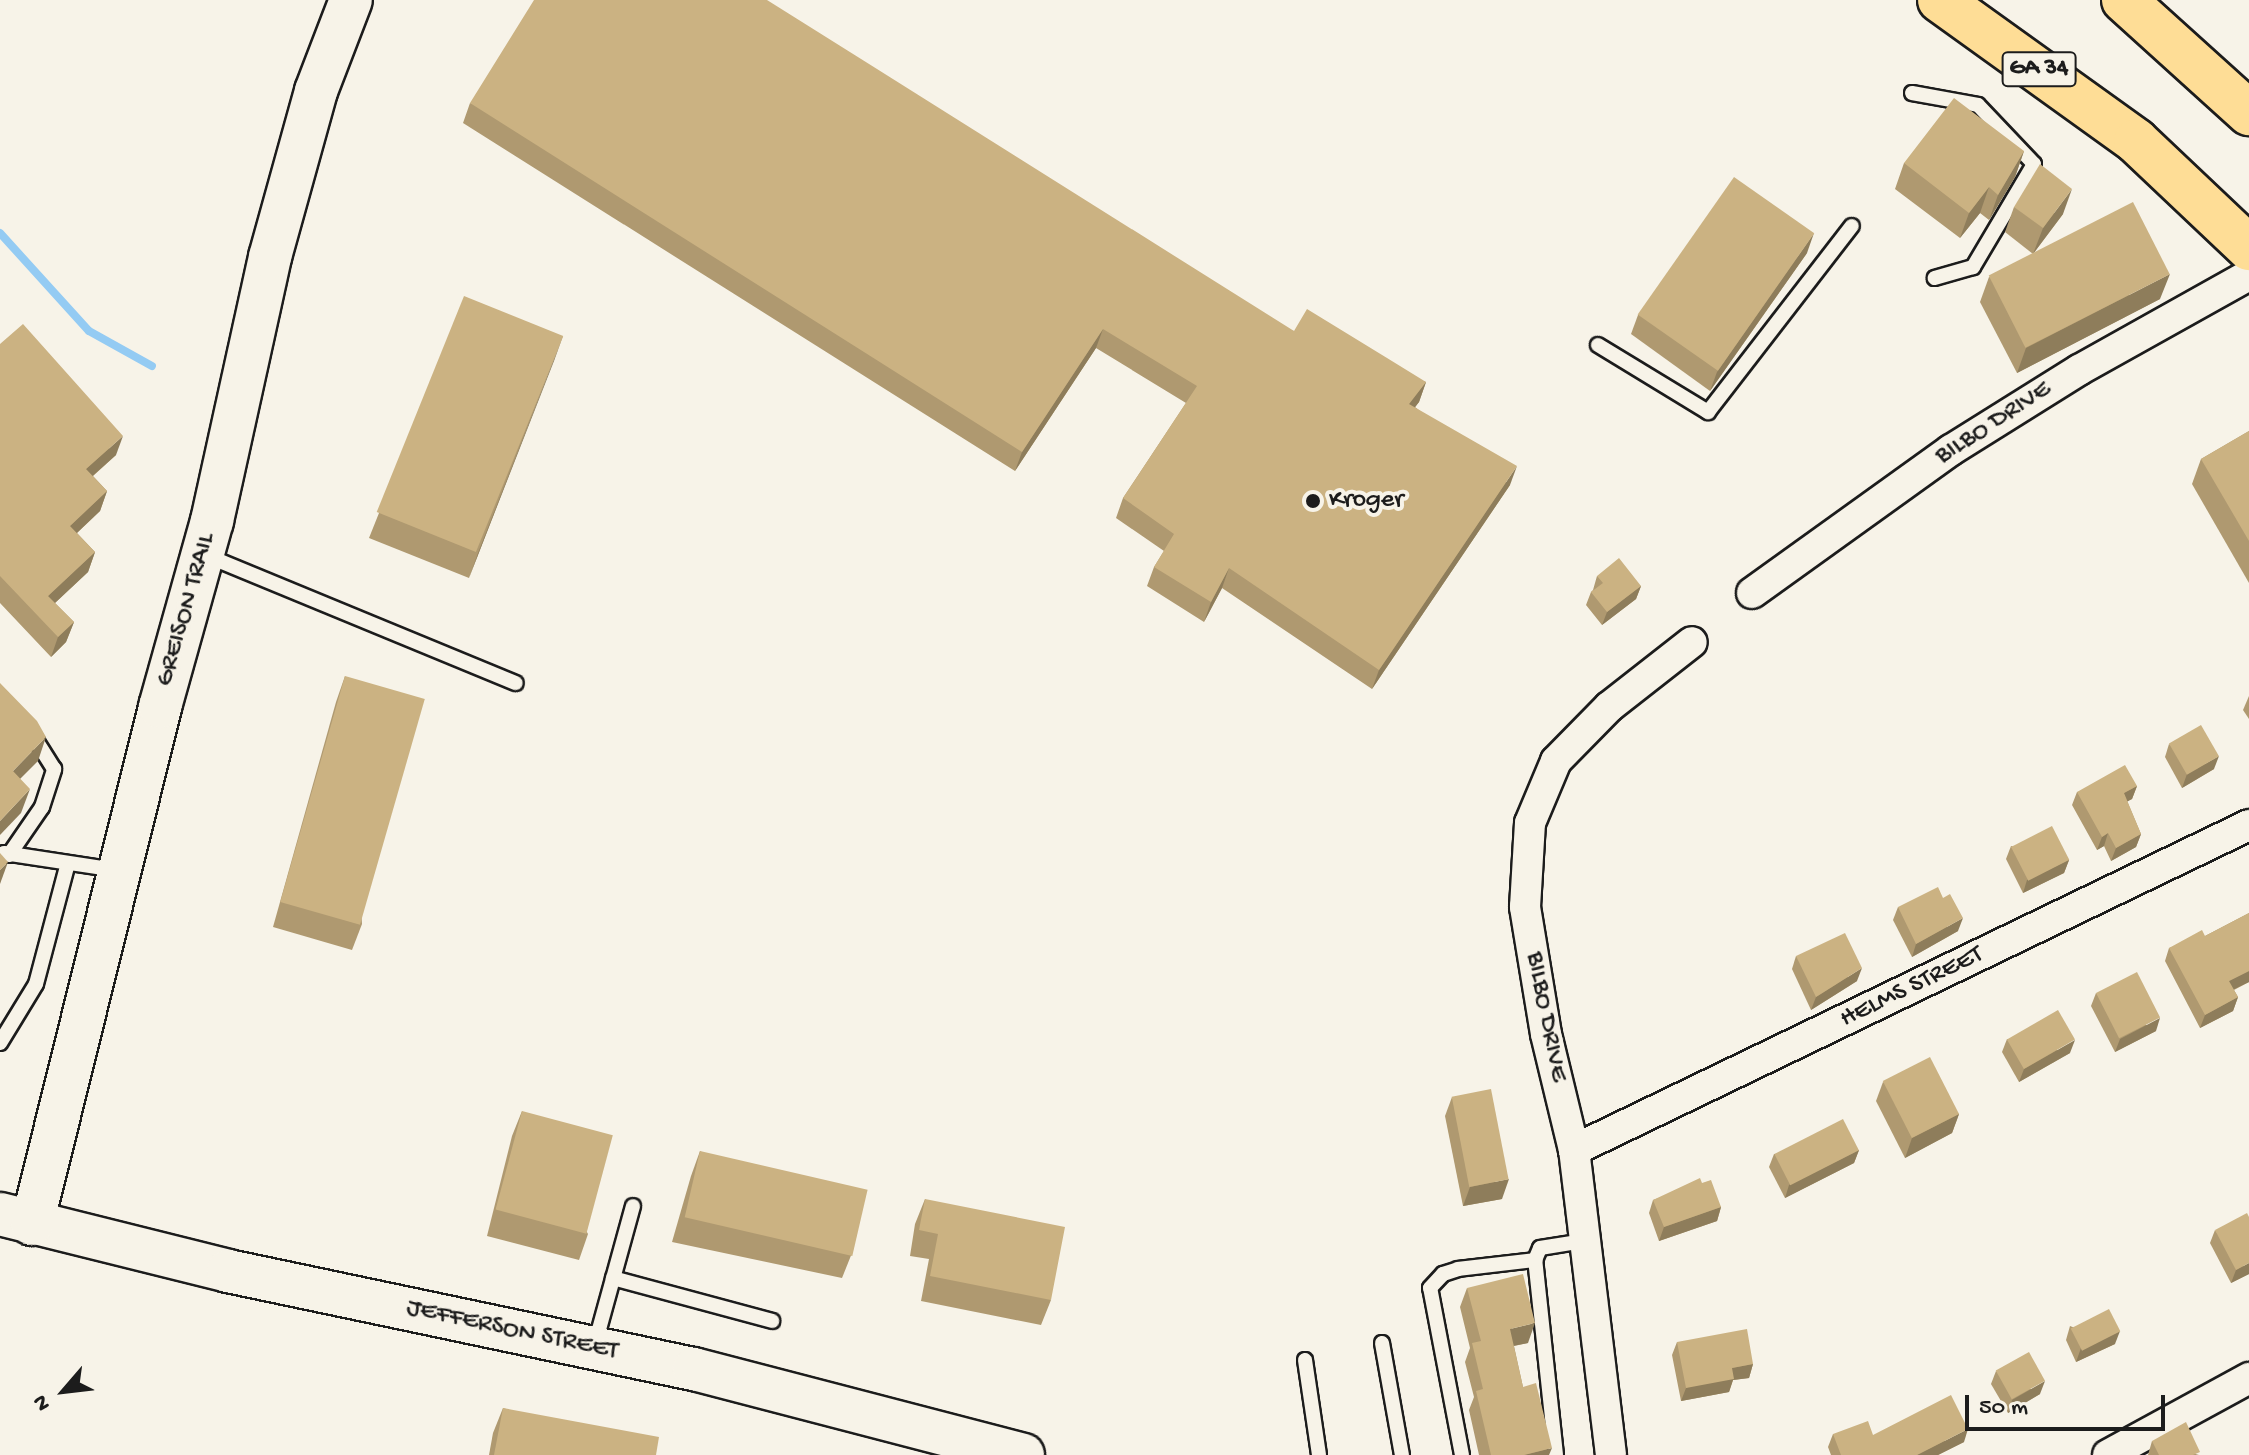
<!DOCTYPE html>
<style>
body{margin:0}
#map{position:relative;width:2249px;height:1455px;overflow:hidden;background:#f7f3e8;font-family:"Gochi Hand",sans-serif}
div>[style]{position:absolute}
.stream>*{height:8px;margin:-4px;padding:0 4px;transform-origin:4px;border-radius:4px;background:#94cbf3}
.roads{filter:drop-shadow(2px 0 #1c1c1c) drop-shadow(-2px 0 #1c1c1c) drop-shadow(0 2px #1c1c1c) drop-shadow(0 -2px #1c1c1c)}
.lane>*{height:14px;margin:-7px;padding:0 7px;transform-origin:7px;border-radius:7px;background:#f7f3e8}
.street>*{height:30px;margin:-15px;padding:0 15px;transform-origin:15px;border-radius:15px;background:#f7f3e8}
.secondary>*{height:42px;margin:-21px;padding:0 21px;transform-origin:21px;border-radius:21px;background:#f7f3e8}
.primary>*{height:44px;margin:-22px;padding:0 22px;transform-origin:22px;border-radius:22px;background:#fedd96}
.wall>*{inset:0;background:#af9970}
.shaded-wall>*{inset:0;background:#8e7d5b}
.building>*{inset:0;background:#cbb282;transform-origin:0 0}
.dots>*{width:22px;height:22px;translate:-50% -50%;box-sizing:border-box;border:4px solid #f7f3e8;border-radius:50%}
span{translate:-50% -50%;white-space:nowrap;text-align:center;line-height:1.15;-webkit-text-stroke:8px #f7f3e8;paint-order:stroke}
.shield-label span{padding:2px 6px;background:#f7f3e8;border:2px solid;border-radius:6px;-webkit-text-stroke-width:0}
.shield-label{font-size:24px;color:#1c1c1c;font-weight:700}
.street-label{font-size:26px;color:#1c1c1c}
.poi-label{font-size:26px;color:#1c1c1c}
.left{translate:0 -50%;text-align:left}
.north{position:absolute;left:24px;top:1351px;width:80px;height:80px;-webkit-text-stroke:6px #f7f3e8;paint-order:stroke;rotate:242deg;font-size:22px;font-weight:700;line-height:32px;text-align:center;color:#1c1c1c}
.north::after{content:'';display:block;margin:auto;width:28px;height:36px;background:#1c1c1c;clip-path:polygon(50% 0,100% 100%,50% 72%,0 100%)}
.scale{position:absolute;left:1965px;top:1395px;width:200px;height:36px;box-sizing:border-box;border:4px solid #1c1c1c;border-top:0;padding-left:10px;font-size:24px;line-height:28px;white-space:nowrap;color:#1c1c1c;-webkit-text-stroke:6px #f7f3e8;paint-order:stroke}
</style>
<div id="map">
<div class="stream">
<div style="left:0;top:233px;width:132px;rotate:47.8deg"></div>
<div style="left:89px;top:331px;width:72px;rotate:29.1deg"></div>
</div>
<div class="roads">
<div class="lane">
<div style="left:1912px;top:93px;width:67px;rotate:10.3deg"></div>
<div style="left:1978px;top:105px;width:81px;rotate:46.5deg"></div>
<div style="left:2034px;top:164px;width:120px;rotate:120.6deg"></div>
<div style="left:1973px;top:267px;width:40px;rotate:164deg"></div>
<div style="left:1598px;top:345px;width:129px;rotate:31.3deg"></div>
<div style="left:1708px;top:412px;width:235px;rotate:-52.3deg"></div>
<div style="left:205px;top:555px;width:336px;rotate:22.4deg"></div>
<div style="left:4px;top:853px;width:114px;rotate:8.6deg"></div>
<div style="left:9px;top:855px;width:58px;rotate:-55.5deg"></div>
<div style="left:42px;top:807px;width:40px;rotate:-72deg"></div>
<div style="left:54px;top:769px;width:41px;rotate:-122.2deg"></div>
<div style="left:0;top:1043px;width:69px;rotate:-58.6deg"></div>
<div style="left:36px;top:984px;width:125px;rotate:-75.2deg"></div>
<div style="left:613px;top:1278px;width:165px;rotate:15.1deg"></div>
<div style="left:1382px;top:1343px;width:114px;rotate:79.9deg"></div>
<div style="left:595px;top:1344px;width:143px;rotate:-74.6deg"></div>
<div style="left:1305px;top:1360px;width:96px;rotate:81.6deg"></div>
<div style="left:1462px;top:1455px;width:170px;rotate:-100.8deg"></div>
<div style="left:1430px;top:1288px;width:19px;rotate:-47deg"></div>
<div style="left:1443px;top:1274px;width:16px;rotate:-18deg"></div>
<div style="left:1458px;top:1269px;width:78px;rotate:-6.7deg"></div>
<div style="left:1556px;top:1455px;width:196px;rotate:-96.1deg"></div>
<div style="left:1535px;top:1260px;width:13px;rotate:-67deg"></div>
<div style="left:1540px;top:1248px;width:45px;rotate:-9deg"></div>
</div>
<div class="street">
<div style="left:1752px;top:593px;width:245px;rotate:-35.7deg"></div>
<div style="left:1951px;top:450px;width:151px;rotate:-32deg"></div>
<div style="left:2079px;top:370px;width:195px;rotate:-29.2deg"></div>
<div style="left:1574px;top:1150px;width:749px;rotate:-25.71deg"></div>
<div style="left:1611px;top:1455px;width:307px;rotate:-96.9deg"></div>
<div style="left:1574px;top:1150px;width:119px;rotate:-103.6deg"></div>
<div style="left:1546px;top:1034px;width:129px;rotate:-99.4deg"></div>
<div style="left:1525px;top:907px;width:84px;rotate:-86.6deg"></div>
<div style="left:1530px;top:823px;width:67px;rotate:-67.2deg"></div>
<div style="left:1556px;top:761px;width:76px;rotate:-45.5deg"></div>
<div style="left:1609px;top:707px;width:105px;rotate:-38.1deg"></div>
<div style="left:2108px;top:1455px;width:161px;rotate:-28.6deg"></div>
</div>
<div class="secondary">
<div style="left:0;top:1214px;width:235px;rotate:14deg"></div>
<div style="left:228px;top:1271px;width:476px;rotate:11.9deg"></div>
<div style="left:694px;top:1369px;width:340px;rotate:14.6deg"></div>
<div style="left:32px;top:1224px;width:533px;rotate:-76.09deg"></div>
<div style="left:160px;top:707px;width:193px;rotate:-74.4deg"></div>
<div style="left:212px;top:521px;width:270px;rotate:-77.6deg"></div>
<div style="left:270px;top:257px;width:172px;rotate:-74.5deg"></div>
<div style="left:316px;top:91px;width:97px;rotate:-69deg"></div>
</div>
<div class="primary">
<div style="left:1940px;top:0;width:241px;rotate:35.7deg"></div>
<div style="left:2136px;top:141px;width:156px;rotate:43.4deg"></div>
<div style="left:2124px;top:0;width:169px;rotate:42.1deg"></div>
</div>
</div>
<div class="wall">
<div style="clip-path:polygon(470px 103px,1294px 331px,1426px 382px,1419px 402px,1415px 407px,1510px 485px,1372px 689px,1222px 588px,1204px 622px,1147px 586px,1154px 567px,1164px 551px,1116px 518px,1123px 498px,1186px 403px,1096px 348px,1015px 471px,463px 123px)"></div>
<div style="clip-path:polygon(2024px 151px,2015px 177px,1989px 220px,1980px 213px,1960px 238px,1895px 189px,1904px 163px)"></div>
<div style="clip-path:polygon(2014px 207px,2063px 214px,2033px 254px,2005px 232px)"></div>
<div style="clip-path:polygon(1807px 253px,1710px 391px,1631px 334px,1638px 315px)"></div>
<div style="clip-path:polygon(1989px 277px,2160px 299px,2017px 373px,1980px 302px)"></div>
<div style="clip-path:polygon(563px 336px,469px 578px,369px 538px,379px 513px)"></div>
<div style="clip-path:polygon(0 344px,116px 455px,93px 476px,107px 491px,100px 511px,77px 533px,95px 552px,88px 572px,55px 603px,74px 622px,66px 642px,51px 657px,0 603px)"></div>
<div style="clip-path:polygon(2249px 431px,2249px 583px,2192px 484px,2201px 459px)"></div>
<div style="clip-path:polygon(1597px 576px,1641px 586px,1636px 599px,1602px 625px,1586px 605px,1591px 592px,1593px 590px)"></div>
<div style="clip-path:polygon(345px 676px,362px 924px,352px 950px,273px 927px,336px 702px)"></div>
<div style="clip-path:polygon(2249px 696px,2249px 719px,2243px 710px)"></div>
<div style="clip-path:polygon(2169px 744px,2214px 769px,2182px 788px,2165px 757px)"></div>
<div style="clip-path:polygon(2137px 786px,2132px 799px,2127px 801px,2141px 834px,2136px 847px,2111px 861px,2104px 846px,2097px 850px,2072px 805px,2077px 792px)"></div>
<div style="clip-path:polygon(2011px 846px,2069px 860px,2064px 873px,2023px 893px,2006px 859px)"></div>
<div style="clip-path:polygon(1898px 907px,1958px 931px,1912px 957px,1893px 920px)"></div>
<div style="clip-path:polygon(2249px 913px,2249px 982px,2234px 990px,2238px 997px,2233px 1011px,2200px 1028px,2165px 961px,2169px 948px,2205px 936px)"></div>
<div style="clip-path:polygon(1796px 956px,1857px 981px,1811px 1010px,1792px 969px)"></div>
<div style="clip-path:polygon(2096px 993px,2156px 1031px,2115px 1052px,2091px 1006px)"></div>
<div style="clip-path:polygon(2007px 1039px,2070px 1053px,2019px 1082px,2002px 1052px)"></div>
<div style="clip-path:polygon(1883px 1082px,1959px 1114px,1952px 1133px,1905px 1158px,1876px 1101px)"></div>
<div style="clip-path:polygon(1452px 1097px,1502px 1199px,1463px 1206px,1445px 1116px)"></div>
<div style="clip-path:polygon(522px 1111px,588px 1234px,579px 1260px,487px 1236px,512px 1136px)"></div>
<div style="clip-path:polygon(1859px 1150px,1854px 1163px,1785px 1198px,1769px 1167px,1774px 1154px)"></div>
<div style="clip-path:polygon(700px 1151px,852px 1253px,842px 1278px,672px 1242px,691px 1176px)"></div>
<div style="clip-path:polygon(1702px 1183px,1721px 1207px,1717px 1221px,1659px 1241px,1649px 1213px,1653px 1200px)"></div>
<div style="clip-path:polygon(925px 1199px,1051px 1300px,1041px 1325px,921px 1301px,929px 1259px,910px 1256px,915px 1224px)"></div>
<div style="clip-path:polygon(2215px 1230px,2249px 1274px,2231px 1283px,2210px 1243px)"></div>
<div style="clip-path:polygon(1467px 1288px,1528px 1343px,1514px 1346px,1523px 1387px,1549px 1455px,1479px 1455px,1469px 1410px,1474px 1397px,1465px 1362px,1470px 1348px,1460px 1307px)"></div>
<div style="clip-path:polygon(2070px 1326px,2115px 1344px,2076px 1362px,2066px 1340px)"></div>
<div style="clip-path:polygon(1677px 1342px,1753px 1364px,1749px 1378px,1733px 1380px,1729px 1392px,1681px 1401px,1672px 1355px)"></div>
<div style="clip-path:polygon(1996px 1371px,2040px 1394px,2008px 1413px,1991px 1384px)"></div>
<div style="clip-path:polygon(503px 1408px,656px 1455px,489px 1455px,493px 1433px)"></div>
<div style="clip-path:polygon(1833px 1434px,1964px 1442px,1938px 1455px,1831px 1455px,1828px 1447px)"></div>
<div style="clip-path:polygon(2152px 1441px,2199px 1455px,2148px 1455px)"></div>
</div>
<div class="shaded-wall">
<div style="clip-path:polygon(2024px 151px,2015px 177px,1989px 220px,1998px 195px)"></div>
<div style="clip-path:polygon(1989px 187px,1980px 213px,1960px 238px,1969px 213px)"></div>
<div style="clip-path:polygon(2072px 189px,2063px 214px,2033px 254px,2043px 228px)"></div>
<div style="clip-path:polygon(1814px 233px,1807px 253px,1710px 391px,1717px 372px)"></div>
<div style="clip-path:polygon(2170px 274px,2160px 299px,2017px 373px,2026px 348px)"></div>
<div style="clip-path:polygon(1103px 329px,1096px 348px,1015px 471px,1022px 452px)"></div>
<div style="clip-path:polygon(563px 336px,554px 361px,469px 578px,478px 553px)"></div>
<div style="clip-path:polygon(1426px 382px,1419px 402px,1402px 424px,1409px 404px)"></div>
<div style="clip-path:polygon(123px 436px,116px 455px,79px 488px,86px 469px)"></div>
<div style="clip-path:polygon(1517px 466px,1510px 485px,1372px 689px,1379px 670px)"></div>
<div style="clip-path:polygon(107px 491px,100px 511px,63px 546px,70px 526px)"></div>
<div style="clip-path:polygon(95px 552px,88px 572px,41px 616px,48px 596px)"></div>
<div style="clip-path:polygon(1229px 568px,1222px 588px,1204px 622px,1211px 602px)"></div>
<div style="clip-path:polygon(1641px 586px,1636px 599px,1602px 625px,1607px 612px)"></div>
<div style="clip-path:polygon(74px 622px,66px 642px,51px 657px,58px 637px)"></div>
<div style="clip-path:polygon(46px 737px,38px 761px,4px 795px,13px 771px)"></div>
<div style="clip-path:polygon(2219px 756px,2214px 769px,2182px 788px,2187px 774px)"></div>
<div style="clip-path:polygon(2137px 786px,2132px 799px,2119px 806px,2124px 793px)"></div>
<div style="clip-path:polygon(30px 789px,21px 813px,0 835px,0 821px)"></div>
<div style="clip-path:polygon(2108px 833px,2104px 846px,2097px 850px,2102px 837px)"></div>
<div style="clip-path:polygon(2141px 834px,2136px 847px,2111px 861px,2116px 848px)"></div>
<div style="clip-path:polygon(2069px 860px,2064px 873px,2023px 893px,2027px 880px)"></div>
<div style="clip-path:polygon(8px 862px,0 884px,0 870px)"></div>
<div style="clip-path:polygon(1963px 918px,1958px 931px,1912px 957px,1916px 944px)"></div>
<div style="clip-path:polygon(1862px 968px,1857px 981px,1811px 1010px,1816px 997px)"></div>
<div style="clip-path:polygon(2249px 971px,2249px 982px,2224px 994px,2229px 981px)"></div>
<div style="clip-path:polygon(2238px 997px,2233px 1011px,2200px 1028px,2205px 1015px)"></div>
<div style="clip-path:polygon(2160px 1018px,2156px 1031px,2115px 1052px,2120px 1039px)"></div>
<div style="clip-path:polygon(2075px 1040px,2070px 1053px,2019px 1082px,2024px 1069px)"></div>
<div style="clip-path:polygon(1959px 1114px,1952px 1133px,1905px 1158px,1912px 1138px)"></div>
<div style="clip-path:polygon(1859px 1150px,1854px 1163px,1785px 1198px,1789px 1185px)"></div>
<div style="clip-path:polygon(1509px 1179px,1502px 1199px,1463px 1206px,1470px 1187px)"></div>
<div style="clip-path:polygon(1721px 1207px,1717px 1221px,1659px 1241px,1664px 1227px)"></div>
<div style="clip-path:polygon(2249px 1263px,2249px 1274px,2231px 1283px,2236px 1270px)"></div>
<div style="clip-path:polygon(1535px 1323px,1528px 1343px,1502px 1348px,1510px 1329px)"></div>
<div style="clip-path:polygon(2120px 1331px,2115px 1344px,2076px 1362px,2081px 1348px)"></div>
<div style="clip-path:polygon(1753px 1364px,1749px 1378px,1733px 1380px,1729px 1392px,1681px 1401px,1686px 1388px,1732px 1368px)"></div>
<div style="clip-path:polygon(2045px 1381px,2040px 1394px,2008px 1413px,2012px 1400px)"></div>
<div style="clip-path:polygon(1968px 1429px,1964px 1442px,1938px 1455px,1917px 1455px)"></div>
<div style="clip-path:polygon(1552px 1448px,1549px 1455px,1524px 1455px)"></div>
</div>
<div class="building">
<div style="clip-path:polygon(534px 0,767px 0,1294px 331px,1307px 309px,1426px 382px,1409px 404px,1517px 466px,1379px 670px,1229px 568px,1211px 602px,1154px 567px,1174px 534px,1123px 498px,1197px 386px,1103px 329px,1022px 452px,470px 103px)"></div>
<div style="clip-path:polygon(1954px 98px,2024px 151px,1998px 195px,1989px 187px,1969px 213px,1904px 163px)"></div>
<div style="clip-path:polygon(2040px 164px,2072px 189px,2043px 228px,2014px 207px)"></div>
<div style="left:1734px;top:177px;width:98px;height:168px;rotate:35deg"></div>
<div style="left:2133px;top:202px;width:81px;height:162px;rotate:63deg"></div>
<div style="left:464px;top:296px;width:107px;height:233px;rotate:22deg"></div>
<div style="clip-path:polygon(23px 324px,123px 436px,86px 469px,107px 491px,70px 526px,95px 552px,48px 596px,74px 622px,58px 637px,0 576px,0 344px)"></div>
<div style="clip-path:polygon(2249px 431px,2249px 541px,2201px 459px)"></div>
<div style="clip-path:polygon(1619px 558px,1641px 586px,1607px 612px,1591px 592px,1603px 583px,1597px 576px)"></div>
<div style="left:345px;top:676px;width:83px;height:235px;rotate:16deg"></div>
<div style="clip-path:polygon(0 683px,37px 721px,46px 737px,13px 771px,30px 789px,0 821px)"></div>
<div style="left:2201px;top:725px;width:36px;height:37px;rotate:60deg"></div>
<div style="clip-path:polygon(2125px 765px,2137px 786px,2124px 793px,2141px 834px,2116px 848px,2108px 833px,2102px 837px,2077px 792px)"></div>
<div style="left:2052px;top:826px;width:38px;height:46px;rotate:63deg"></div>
<div style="clip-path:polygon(0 853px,8px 862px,0 870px)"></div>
<div style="clip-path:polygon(1938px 887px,1943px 898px,1950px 894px,1963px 918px,1916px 944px,1898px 907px)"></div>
<div style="clip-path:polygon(2249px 913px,2249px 971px,2229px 981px,2238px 997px,2205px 1015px,2169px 948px,2202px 930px,2205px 936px)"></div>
<div style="clip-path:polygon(1845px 933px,1862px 968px,1816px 997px,1796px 956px)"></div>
<div style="left:2137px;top:972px;width:51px;height:46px;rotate:63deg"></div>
<div style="left:2058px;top:1010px;width:34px;height:59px;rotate:60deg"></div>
<div style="left:1930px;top:1057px;width:64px;height:53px;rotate:63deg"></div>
<div style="left:1491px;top:1089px;width:92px;height:40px;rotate:79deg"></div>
<div style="left:522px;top:1111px;width:94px;height:102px;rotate:15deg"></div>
<div style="left:1843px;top:1119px;width:35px;height:77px;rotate:63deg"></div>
<div style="left:700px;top:1151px;width:172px;height:68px;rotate:13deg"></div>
<div style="clip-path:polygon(1700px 1178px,1702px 1183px,1711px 1180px,1721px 1207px,1664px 1227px,1653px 1200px)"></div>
<div style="clip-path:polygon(925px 1199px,1065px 1227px,1051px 1300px,930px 1276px,938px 1234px,919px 1230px)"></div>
<div style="clip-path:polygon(2247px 1213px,2249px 1217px,2249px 1263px,2236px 1270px,2215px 1230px)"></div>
<div style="clip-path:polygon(1523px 1274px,1535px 1323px,1510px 1329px,1523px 1387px,1536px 1383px,1552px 1448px,1524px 1455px,1491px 1455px,1476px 1391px,1483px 1389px,1472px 1343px,1481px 1341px,1467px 1288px)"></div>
<div style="left:2109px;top:1309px;width:25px;height:43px;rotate:63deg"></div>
<div style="clip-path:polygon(1747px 1329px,1753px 1364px,1732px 1368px,1734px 1379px,1686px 1388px,1677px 1342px)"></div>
<div style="left:2029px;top:1352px;width:33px;height:38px;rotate:61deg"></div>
<div style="clip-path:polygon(1951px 1395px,1968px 1429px,1917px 1455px,1841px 1455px,1833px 1434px,1868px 1421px,1873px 1435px)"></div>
<div style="clip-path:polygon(503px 1408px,659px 1437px,656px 1455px,494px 1455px)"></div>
<div style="clip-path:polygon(2186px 1422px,2200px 1452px,2193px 1455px,2159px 1455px,2152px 1441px)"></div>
</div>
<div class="dots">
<div style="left:1313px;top:501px;background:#1c1c1c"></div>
</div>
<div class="shield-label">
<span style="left:2039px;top:69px">GA 34</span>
</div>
<div class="street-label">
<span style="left:1994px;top:424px;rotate:-33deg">BILBO DRIVE</span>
<span style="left:187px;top:610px;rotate:-74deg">GREISON TRAIL</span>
<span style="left:1912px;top:988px;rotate:-26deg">HELMS STREET</span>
<span style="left:1545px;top:1017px;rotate:79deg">BILBO DRIVE</span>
<span style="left:512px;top:1331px;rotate:12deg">JEFFERSON STREET</span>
</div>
<div class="poi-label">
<span class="left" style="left:1329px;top:501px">Kroger</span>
</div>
<div class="north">N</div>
<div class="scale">50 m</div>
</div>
